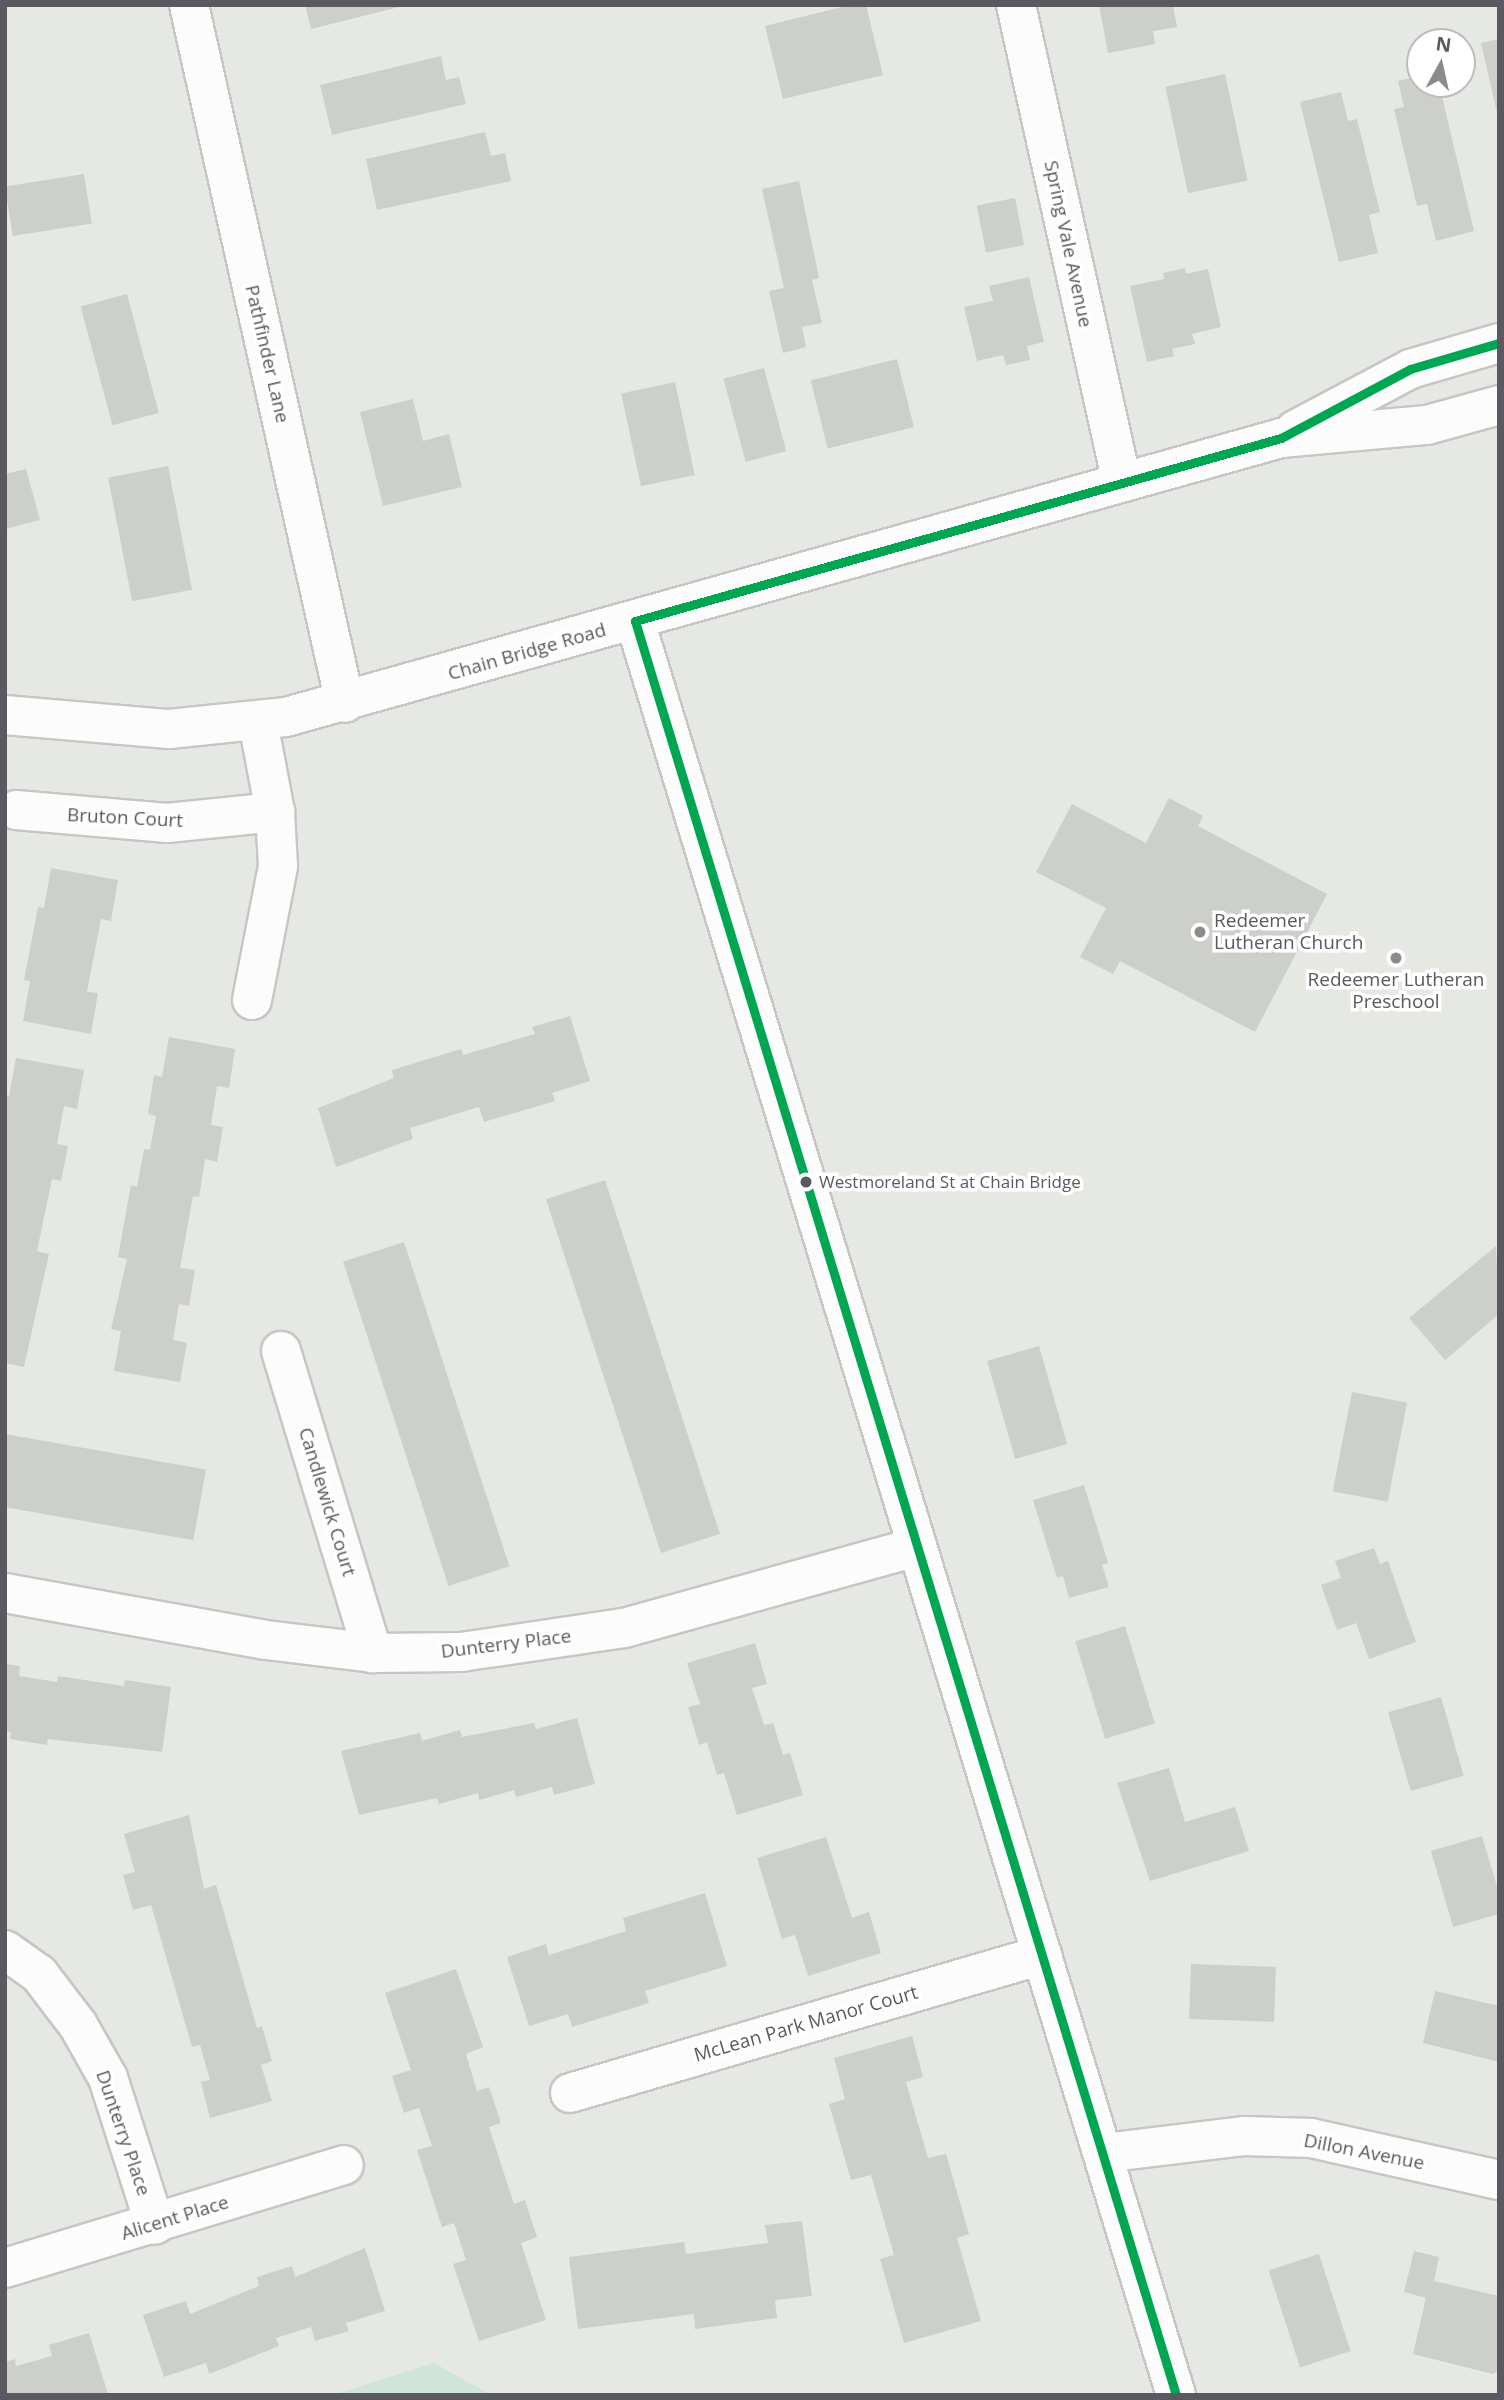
<!DOCTYPE html>
<style>
body{margin:0}
#map{position:relative;width:1504px;height:2400px;overflow:hidden;background:#e6e8e3;font-family:"Open Sans",sans-serif}
div>[style]{position:absolute}
.green>*{inset:0;background:#cfe4da}
.building>*{inset:0;background:#cdcfcb;transform-origin:0 0}
.roads{filter:drop-shadow(2px 0 #c5c6c5) drop-shadow(-2px 0 #c5c6c5) drop-shadow(0 2px #c5c6c5) drop-shadow(0 -2px #c5c6c5)}
.street>*{height:38px;margin:-19px;padding:0 19px;transform-origin:19px;border-radius:19px;background:#fbfcfb}
.secondary>*{height:38px;margin:-19px;padding:0 19px;transform-origin:19px;border-radius:19px;background:#fbfcfb}
.bus-1>*{height:9px;margin:-4.5px;padding:0 4.5px;transform-origin:4.5px;border-radius:4.5px;background:#00a651}
.dots>*{width:19px;height:19px;translate:-50% -50%;box-sizing:border-box;border:4px solid #fff;border-radius:50%}
span{translate:-50% -50%;white-space:nowrap;text-align:center;line-height:1.15;-webkit-text-stroke:7px #fff;paint-order:stroke}
.bus-label{font-size:17px;color:#5a5960}
.left{translate:0 -50%;text-align:left}
.street-label{font-size:19px;color:#5a5960}
.poi-label{font-size:19px;color:#5a5960}
.frame{position:absolute;inset:0;border:7px solid #5a5960;pointer-events:none}
.north{position:absolute;left:1406px;top:28px;width:70px;height:70px;box-sizing:border-box;background:#fff;border:2px solid #bdbdbf;border-radius:50%;rotate:8deg;font-size:19px;font-weight:700;line-height:28px;text-align:center;color:#5a5960}
.north::after{content:'';display:block;margin:auto;width:24px;height:32px;background:#8b8b8e;clip-path:polygon(50% 0,100% 100%,50% 72%,0 100%)}
</style>
<div id="map">
<div class="green">
<div style="clip-path:polygon(434px 2363px,491px 2395px,333px 2395px)"></div>
</div>
<div class="building">
<div style="clip-path:polygon(305px 5px,403px 5px,403px 6px,311px 29px)"></div>
<div style="clip-path:polygon(850px 5px,866px 5px,883px 75px,783px 99px,765px 26px)"></div>
<div style="clip-path:polygon(1099px 5px,1173px 5px,1177px 27px,1153px 31px,1155px 44px,1108px 53px)"></div>
<div style="clip-path:polygon(1499px 39px,1499px 117px,1498px 117px,1481px 43px)"></div>
<div style="clip-path:polygon(441px 56px,446px 80px,459px 77px,466px 104px,332px 135px,320px 85px)"></div>
<div style="left:1225px;top:74px;width:109px;height:61px;rotate:78deg"></div>
<div style="clip-path:polygon(1420px 76px,1420px 84px,1439px 84px,1474px 231px,1436px 241px,1427px 204px,1417px 206px,1394px 109px,1404px 107px,1398px 81px)"></div>
<div style="clip-path:polygon(1341px 92px,1348px 121px,1357px 119px,1380px 212px,1369px 215px,1378px 253px,1339px 262px,1300px 102px)"></div>
<div style="clip-path:polygon(485px 132px,491px 156px,505px 153px,511px 181px,377px 210px,366px 159px)"></div>
<div style="left:84px;top:174px;width:50px;height:80px;rotate:81deg"></div>
<div style="clip-path:polygon(799px 181px,819px 278px,812px 280px,822px 323px,802px 327px,806px 347px,783px 353px,769px 291px,784px 288px,762px 189px)"></div>
<div style="left:1015px;top:198px;width:48px;height:39px;rotate:79deg"></div>
<div style="clip-path:polygon(1185px 268px,1186px 274px,1208px 269px,1221px 327px,1192px 334px,1195px 344px,1172px 349px,1174px 356px,1147px 362px,1130px 286px,1164px 279px,1163px 273px)"></div>
<div style="clip-path:polygon(1029px 277px,1044px 342px,1027px 346px,1030px 360px,1006px 365px,1003px 355px,977px 361px,964px 307px,993px 301px,989px 286px)"></div>
<div style="left:127px;top:294px;width:123px;height:48px;rotate:75deg"></div>
<div style="left:897px;top:359px;width:70px;height:89px;rotate:76deg"></div>
<div style="left:764px;top:368px;width:86px;height:42px;rotate:75deg"></div>
<div style="left:675px;top:382px;width:95px;height:55px;rotate:78deg"></div>
<div style="clip-path:polygon(413px 399px,423px 441px,449px 434px,462px 487px,383px 506px,360px 412px)"></div>
<div style="left:168px;top:466px;width:126px;height:61px;rotate:79deg"></div>
<div style="clip-path:polygon(26px 469px,40px 520px,5px 529px,5px 474px)"></div>
<div style="clip-path:polygon(1169px 798px,1203px 816px,1198px 826px,1327px 894px,1255px 1032px,1120px 961px,1113px 974px,1080px 957px,1106px 908px,1036px 872px,1072px 804px,1146px 843px)"></div>
<div style="clip-path:polygon(51px 868px,118px 880px,111px 921px,101px 919px,87px 992px,98px 993px,91px 1034px,23px 1021px,30px 981px,24px 980px,38px 907px,44px 908px)"></div>
<div style="clip-path:polygon(570px 1016px,590px 1081px,552px 1093px,555px 1101px,484px 1122px,479px 1107px,410px 1128px,413px 1139px,336px 1167px,318px 1108px,394px 1078px,392px 1070px,461px 1049px,463px 1055px,524px 1037px,535px 1034px,532px 1027px)"></div>
<div style="clip-path:polygon(169px 1037px,235px 1049px,229px 1088px,217px 1086px,211px 1125px,223px 1127px,217px 1162px,205px 1159px,199px 1197px,193px 1196px,180px 1268px,195px 1270px,189px 1306px,179px 1304px,173px 1340px,187px 1343px,180px 1382px,114px 1371px,121px 1331px,111px 1329px,127px 1259px,118px 1257px,131px 1185px,137px 1187px,144px 1149px,150px 1150px,156px 1116px,148px 1114px,154px 1075px,162px 1077px)"></div>
<div style="clip-path:polygon(16px 1058px,84px 1070px,77px 1109px,64px 1106px,57px 1144px,68px 1146px,61px 1181px,52px 1179px,37px 1251px,49px 1254px,24px 1367px,5px 1363px,5px 1096px,9px 1096px)"></div>
<div style="left:605px;top:1180px;width:372px;height:62px;rotate:72deg"></div>
<div style="left:404px;top:1242px;width:341px;height:64px;rotate:72deg"></div>
<div style="clip-path:polygon(1496px 1246px,1499px 1314px,1445px 1360px,1409px 1318px)"></div>
<div style="left:1039px;top:1346px;width:102px;height:54px;rotate:74deg"></div>
<div style="left:1352px;top:1392px;width:56px;height:101px;rotate:11deg"></div>
<div style="left:5px;top:1434px;width:204px;height:72px;rotate:10deg"></div>
<div style="clip-path:polygon(1084px 1485px,1108px 1563px,1102px 1565px,1109px 1587px,1069px 1598px,1063px 1576px,1057px 1578px,1033px 1500px)"></div>
<div style="clip-path:polygon(1374px 1548px,1380px 1564px,1388px 1561px,1416px 1642px,1369px 1659px,1356px 1623px,1337px 1630px,1321px 1585px,1341px 1578px,1335px 1561px)"></div>
<div style="left:1125px;top:1626px;width:102px;height:52px;rotate:73deg"></div>
<div style="clip-path:polygon(755px 1643px,767px 1684px,752px 1688px,764px 1725px,773px 1723px,783px 1755px,790px 1753px,803px 1795px,737px 1815px,724px 1773px,717px 1775px,707px 1742px,699px 1745px,688px 1707px,700px 1704px,687px 1663px)"></div>
<div style="clip-path:polygon(5px 1664px,20px 1666px,19px 1676px,57px 1682px,58px 1676px,124px 1686px,125px 1680px,171px 1687px,162px 1752px,48px 1739px,47px 1745px,10px 1739px,11px 1732px,5px 1731px)"></div>
<div style="left:1441px;top:1697px;width:82px;height:55px;rotate:74deg"></div>
<div style="clip-path:polygon(577px 1718px,595px 1784px,554px 1795px,552px 1787px,516px 1797px,514px 1790px,479px 1800px,478px 1793px,439px 1804px,437px 1798px,359px 1815px,341px 1751px,420px 1733px,422px 1741px,460px 1730px,462px 1737px,534px 1723px,536px 1729px)"></div>
<div style="clip-path:polygon(1169px 1768px,1185px 1822px,1235px 1807px,1249px 1851px,1150px 1881px,1117px 1783px)"></div>
<div style="clip-path:polygon(189px 1815px,204px 1889px,216px 1885px,257px 2028px,262px 2026px,272px 2061px,261px 2065px,272px 2101px,210px 2118px,201px 2082px,210px 2080px,200px 2045px,192px 2047px,151px 1905px,133px 1910px,123px 1875px,135px 1872px,124px 1834px)"></div>
<div style="clip-path:polygon(1482px 1836px,1499px 1893px,1499px 1914px,1453px 1927px,1431px 1851px)"></div>
<div style="clip-path:polygon(826px 1837px,852px 1918px,869px 1912px,881px 1953px,808px 1976px,795px 1935px,782px 1939px,757px 1858px)"></div>
<div style="clip-path:polygon(705px 1893px,727px 1966px,645px 1991px,649px 2003px,572px 2027px,568px 2014px,529px 2026px,507px 1957px,546px 1944px,549px 1955px,626px 1931px,623px 1918px)"></div>
<div style="left:1191px;top:1964px;width:85px;height:55px;rotate:2deg"></div>
<div style="clip-path:polygon(456px 1969px,483px 2047px,466px 2054px,477px 2091px,489px 2087px,501px 2123px,489px 2127px,514px 2204px,525px 2200px,537px 2237px,521px 2243px,546px 2320px,479px 2341px,453px 2264px,466px 2260px,454px 2223px,442px 2227px,417px 2150px,432px 2146px,419px 2108px,404px 2113px,392px 2076px,411px 2070px,385px 1993px)"></div>
<div style="clip-path:polygon(1435px 1991px,1499px 2006px,1499px 2062px,1423px 2043px)"></div>
<div style="clip-path:polygon(912px 2036px,923px 2077px,906px 2082px,928px 2158px,946px 2154px,969px 2234px,957px 2238px,981px 2321px,904px 2343px,880px 2259px,894px 2255px,871px 2175px,851px 2180px,829px 2104px,845px 2099px,834px 2058px)"></div>
<div style="clip-path:polygon(802px 2221px,812px 2296px,775px 2300px,777px 2318px,695px 2329px,694px 2314px,578px 2329px,569px 2257px,684px 2242px,686px 2254px,768px 2243px,765px 2225px)"></div>
<div style="clip-path:polygon(365px 2248px,385px 2311px,346px 2323px,349px 2331px,315px 2341px,311px 2327px,276px 2338px,279px 2346px,209px 2374px,206px 2363px,164px 2377px,143px 2315px,186px 2301px,190px 2314px,259px 2286px,257px 2277px,292px 2266px,295px 2277px)"></div>
<div style="clip-path:polygon(1414px 2251px,1439px 2257px,1434px 2281px,1499px 2296px,1499px 2370px,1493px 2374px,1413px 2354px,1426px 2298px,1404px 2292px)"></div>
<div style="left:1319px;top:2254px;width:102px;height:53px;rotate:72deg"></div>
<div style="clip-path:polygon(89px 2333px,108px 2394px,5px 2395px,5px 2362px,15px 2359px,16px 2366px,52px 2356px,49px 2345px)"></div>
</div>
<div class="roads">
<div class="street">
<div style="left:189px;top:5px;width:715px;rotate:77.4deg"></div>
<div style="left:1016px;top:5px;width:489px;rotate:77.5deg"></div>
<div style="left:16px;top:810px;width:152px;rotate:4.9deg"></div>
<div style="left:167px;top:823px;width:109px;rotate:-5.8deg"></div>
<div style="left:252px;top:1000px;width:136px;rotate:-79deg"></div>
<div style="left:278px;top:866px;width:54px;rotate:-93.2deg"></div>
<div style="left:275px;top:812px;width:92px;rotate:-100.7deg"></div>
<div style="left:281px;top:1351px;width:316px;rotate:73.1deg"></div>
<div style="left:5px;top:1593px;width:265px;rotate:10.2deg"></div>
<div style="left:266px;top:1640px;width:108px;rotate:6.9deg"></div>
<div style="left:373px;top:1653px;width:88px;rotate:-0.7deg"></div>
<div style="left:461px;top:1652px;width:165px;rotate:-8.4deg"></div>
<div style="left:624px;top:1628px;width:303px;rotate:-15.5deg"></div>
<div style="left:5px;top:1950px;width:42px;rotate:35.2deg"></div>
<div style="left:39px;top:1974px;width:64px;rotate:52.6deg"></div>
<div style="left:78px;top:2025px;width:61px;rotate:60.5deg"></div>
<div style="left:108px;top:2078px;width:154px;rotate:72.3deg"></div>
<div style="left:570px;top:2093px;width:492px;rotate:-16.3deg"></div>
<div style="left:1104px;top:2153px;width:142px;rotate:-6.9deg"></div>
<div style="left:1245px;top:2136px;width:66px;rotate:1.7deg"></div>
<div style="left:1311px;top:2138px;width:193px;rotate:12.6deg"></div>
<div style="left:5px;top:2268px;width:354px;rotate:-16.9deg"></div>
</div>
<div class="secondary">
<div style="left:1295px;top:430px;width:130px;rotate:-27.9deg"></div>
<div style="left:1410px;top:369px;width:93px;rotate:-16.3deg"></div>
<div style="left:635px;top:621px;width:1855px;rotate:73.04deg"></div>
<div style="left:5px;top:715px;width:165px;rotate:4.9deg"></div>
<div style="left:169px;top:729px;width:118px;rotate:-5.9deg"></div>
<div style="left:286px;top:717px;width:1033px;rotate:-15.66deg"></div>
<div style="left:1281px;top:438px;width:147px;rotate:-5.1deg"></div>
<div style="left:1427px;top:425px;width:75px;rotate:-15.5deg"></div>
</div>
</div>
<div class="bus-1">
<div style="left:635px;top:621px;width:1855px;rotate:73.04deg"></div>
<div style="left:635px;top:621px;width:671px;rotate:-15.82deg"></div>
<div style="left:1281px;top:438px;width:146px;rotate:-28.1deg"></div>
<div style="left:1410px;top:369px;width:93px;rotate:-16.3deg"></div>
</div>
<div class="dots">
<div style="left:1200px;top:932px;background:#8b8b8e"></div>
<div style="left:1396px;top:958px;background:#8b8b8e"></div>
<div style="left:806px;top:1182px;background:#5a5960"></div>
</div>
<div class="bus-label">
<span class="left" style="left:819px;top:1182px">Westmoreland St at Chain Bridge</span>
</div>
<div class="street-label">
<span style="left:1068px;top:244px;rotate:78deg">Spring Vale Avenue</span>
<span style="left:267px;top:354px;rotate:77deg">Pathfinder Lane</span>
<span style="left:527px;top:652px;rotate:-16deg">Chain Bridge Road</span>
<span style="left:125px;top:818px;rotate:3deg">Bruton Court</span>
<span style="left:327px;top:1502px;rotate:73deg">Candlewick Court</span>
<span style="left:506px;top:1644px;rotate:-7deg">Dunterry Place</span>
<span style="left:806px;top:2024px;rotate:-16deg">McLean Park Manor Court</span>
<span style="left:123px;top:2133px;rotate:71deg">Dunterry Place</span>
<span style="left:1364px;top:2152px;rotate:11deg">Dillon Avenue</span>
<span style="left:175px;top:2218px;rotate:-17deg">Alicent Place</span>
</div>
<div class="poi-label">
<span class="left" style="left:1214px;top:932px">Redeemer<br>Lutheran Church</span>
<span style="left:1396px;top:991px">Redeemer Lutheran<br>Preschool</span>
</div>
<div class="frame"></div>
<div class="north">N</div>
</div>
